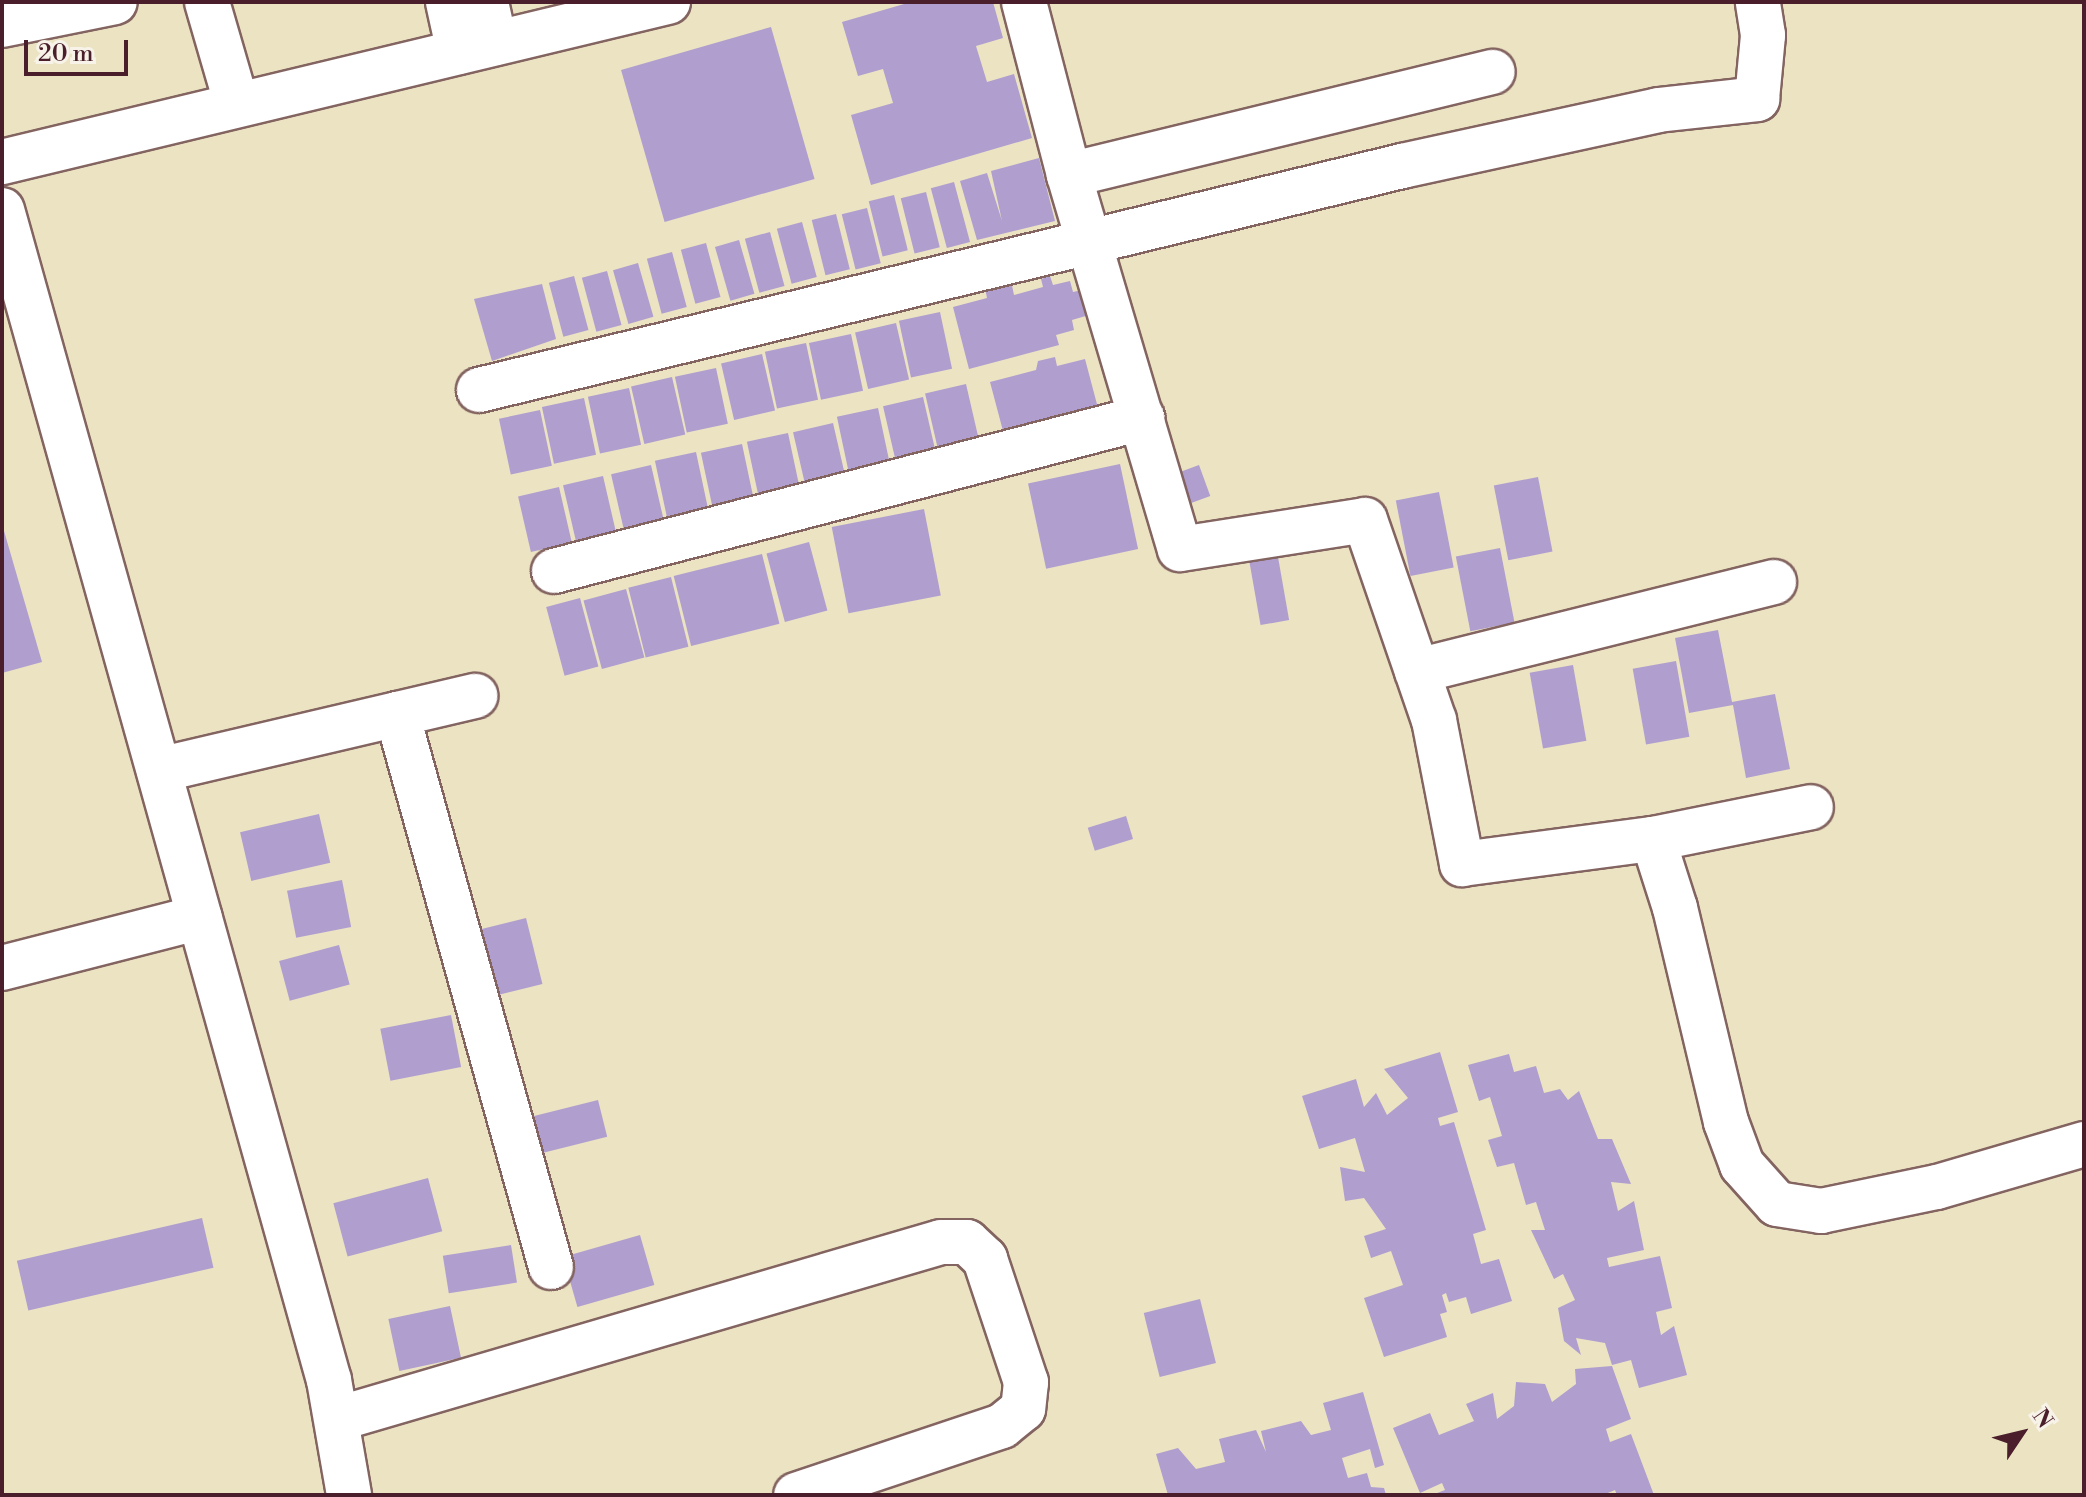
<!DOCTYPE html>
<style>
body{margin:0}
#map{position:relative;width:2086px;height:1497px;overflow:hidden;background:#ece3c3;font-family:"Libre Bodoni",serif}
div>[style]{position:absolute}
.building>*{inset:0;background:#b09ecf;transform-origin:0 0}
.roads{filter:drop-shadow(2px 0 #836460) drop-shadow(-2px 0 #836460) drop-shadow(0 2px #836460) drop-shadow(0 -2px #836460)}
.minor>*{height:44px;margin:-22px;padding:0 22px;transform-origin:22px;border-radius:22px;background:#fff}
span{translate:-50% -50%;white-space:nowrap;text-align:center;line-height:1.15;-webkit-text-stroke:6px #f7f3e8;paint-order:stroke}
.frame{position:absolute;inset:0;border:4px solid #4a1f2b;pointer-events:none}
.north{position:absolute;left:1982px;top:1393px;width:80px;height:80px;-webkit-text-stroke:6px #f7f3e8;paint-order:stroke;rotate:55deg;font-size:22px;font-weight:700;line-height:32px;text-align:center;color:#4a1f2b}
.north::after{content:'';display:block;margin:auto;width:28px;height:36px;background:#4a1f2b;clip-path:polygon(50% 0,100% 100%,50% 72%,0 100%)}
.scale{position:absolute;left:24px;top:40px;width:104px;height:36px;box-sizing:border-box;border:4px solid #4a1f2b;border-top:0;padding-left:10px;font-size:24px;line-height:28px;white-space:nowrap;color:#4a1f2b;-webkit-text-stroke:6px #f7f3e8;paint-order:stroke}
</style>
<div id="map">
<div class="building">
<div style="clip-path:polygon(911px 2px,993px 2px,1003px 38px,976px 46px,987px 82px,1014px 74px,1032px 138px,871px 185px,851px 115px,893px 103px,883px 69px,858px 76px,842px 22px)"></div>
<div style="left:771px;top:27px;width:158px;height:156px;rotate:74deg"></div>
<div style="clip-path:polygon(1039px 158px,1055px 221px,977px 240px,960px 181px,987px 173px,1002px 221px,991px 171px)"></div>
<div style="left:954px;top:182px;width:62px;height:24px;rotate:75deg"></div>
<div style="left:926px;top:192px;width:57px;height:26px;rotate:76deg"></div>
<div style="left:894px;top:195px;width:57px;height:26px;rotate:76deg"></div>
<div style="left:867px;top:208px;width:57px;height:26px;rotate:76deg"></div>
<div style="left:836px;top:214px;width:57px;height:25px;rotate:76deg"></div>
<div style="left:802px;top:222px;width:57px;height:26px;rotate:75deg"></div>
<div style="left:770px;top:232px;width:56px;height:26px;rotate:75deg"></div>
<div style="left:739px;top:240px;width:56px;height:25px;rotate:74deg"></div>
<div style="left:706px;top:243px;width:56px;height:26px;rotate:75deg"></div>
<div style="left:672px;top:252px;width:57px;height:26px;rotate:75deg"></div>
<div style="left:638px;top:263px;width:56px;height:26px;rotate:74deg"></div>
<div style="left:607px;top:271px;width:56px;height:26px;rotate:75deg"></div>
<div style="left:574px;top:276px;width:56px;height:26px;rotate:75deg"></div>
<div style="clip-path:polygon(1050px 276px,1053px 285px,1070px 281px,1073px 292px,1082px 290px,1089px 315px,1072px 320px,1074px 330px,1056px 335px,1059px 345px,969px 369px,953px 307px,987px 298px,985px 288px,1011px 281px,1014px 295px,1043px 287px,1041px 279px)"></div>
<div style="clip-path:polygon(542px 284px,556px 339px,492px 361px,474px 299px)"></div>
<div style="left:940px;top:312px;width:58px;height:42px;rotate:78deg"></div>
<div style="left:896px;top:323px;width:58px;height:42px;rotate:77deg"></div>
<div style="left:851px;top:334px;width:58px;height:43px;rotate:78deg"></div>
<div style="left:806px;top:343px;width:58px;height:42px;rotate:78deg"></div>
<div style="left:762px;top:354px;width:58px;height:42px;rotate:77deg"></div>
<div style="clip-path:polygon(1055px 357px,1057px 366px,1085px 359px,1098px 408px,1003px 431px,990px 382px,1036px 370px,1038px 361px)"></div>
<div style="left:716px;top:368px;width:57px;height:42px;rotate:78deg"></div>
<div style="left:672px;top:377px;width:59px;height:42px;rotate:77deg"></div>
<div style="left:966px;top:384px;width:58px;height:42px;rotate:77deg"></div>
<div style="left:629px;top:388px;width:58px;height:42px;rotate:78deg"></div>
<div style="left:923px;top:397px;width:58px;height:41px;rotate:77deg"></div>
<div style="left:584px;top:398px;width:58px;height:43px;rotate:78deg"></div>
<div style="left:878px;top:408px;width:58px;height:42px;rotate:78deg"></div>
<div style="left:540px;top:410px;width:57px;height:42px;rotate:78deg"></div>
<div style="left:833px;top:423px;width:59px;height:41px;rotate:77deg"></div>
<div style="left:788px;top:433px;width:58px;height:42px;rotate:78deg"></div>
<div style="left:742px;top:444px;width:58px;height:42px;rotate:78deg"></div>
<div style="left:696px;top:452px;width:58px;height:42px;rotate:78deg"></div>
<div style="left:1120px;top:464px;width:87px;height:94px;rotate:78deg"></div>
<div style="left:651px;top:465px;width:58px;height:41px;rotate:77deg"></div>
<div style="left:1199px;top:465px;width:33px;height:29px;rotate:70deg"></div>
<div style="left:603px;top:476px;width:58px;height:41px;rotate:77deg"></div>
<div style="left:1538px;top:477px;width:76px;height:45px;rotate:79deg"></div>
<div style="left:559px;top:487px;width:57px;height:42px;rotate:77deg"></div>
<div style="left:1439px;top:492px;width:77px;height:44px;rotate:79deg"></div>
<div style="left:924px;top:509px;width:88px;height:94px;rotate:79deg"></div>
<div style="clip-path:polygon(2px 524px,42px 662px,2px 673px)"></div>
<div style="left:809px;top:542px;width:71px;height:44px;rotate:75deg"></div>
<div style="left:1500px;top:548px;width:76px;height:45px;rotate:79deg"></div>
<div style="left:762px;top:554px;width:72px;height:91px;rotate:76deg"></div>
<div style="left:1278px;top:557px;width:64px;height:29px;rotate:80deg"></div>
<div style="left:671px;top:577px;width:72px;height:44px;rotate:76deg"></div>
<div style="left:626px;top:589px;width:71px;height:44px;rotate:75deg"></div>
<div style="left:580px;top:598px;width:71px;height:35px;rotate:75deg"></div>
<div style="clip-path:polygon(1718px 630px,1732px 702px,1775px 694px,1790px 769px,1746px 778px,1733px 705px,1689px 713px,1675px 638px)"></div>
<div style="left:1676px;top:661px;width:77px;height:44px;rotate:80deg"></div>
<div style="left:1573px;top:665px;width:77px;height:44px;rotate:80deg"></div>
<div style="left:319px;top:814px;width:50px;height:81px;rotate:77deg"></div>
<div style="left:1126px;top:816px;width:24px;height:40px;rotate:73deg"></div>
<div style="left:342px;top:880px;width:48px;height:56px;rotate:79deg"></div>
<div style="left:526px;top:918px;width:68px;height:53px;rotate:76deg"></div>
<div style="left:339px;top:945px;width:41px;height:62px;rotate:75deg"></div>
<div style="left:451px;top:1015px;width:53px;height:72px;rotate:79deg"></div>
<div style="clip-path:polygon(1440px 1052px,1458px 1112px,1438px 1118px,1440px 1126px,1454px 1122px,1486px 1230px,1473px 1234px,1481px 1264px,1499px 1259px,1512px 1301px,1471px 1314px,1466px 1297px,1449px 1302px,1446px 1293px,1442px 1295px,1447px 1312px,1440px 1314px,1447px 1337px,1384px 1357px,1364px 1298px,1403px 1285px,1391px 1251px,1371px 1258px,1364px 1236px,1386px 1229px,1364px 1198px,1345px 1201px,1340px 1167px,1365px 1172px,1355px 1138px,1319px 1149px,1302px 1096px,1356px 1079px,1364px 1107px,1376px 1093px,1387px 1115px,1408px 1098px,1384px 1069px)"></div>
<div style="clip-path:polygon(1509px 1054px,1514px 1072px,1536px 1066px,1544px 1093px,1560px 1089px,1568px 1100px,1579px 1091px,1598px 1139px,1612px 1139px,1631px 1184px,1611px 1182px,1618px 1211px,1634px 1201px,1644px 1250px,1607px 1258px,1609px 1267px,1660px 1256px,1672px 1308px,1656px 1312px,1661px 1335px,1674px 1326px,1687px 1375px,1639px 1388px,1631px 1360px,1612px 1365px,1605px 1343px,1576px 1338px,1581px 1355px,1564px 1341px,1558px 1308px,1575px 1300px,1563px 1274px,1554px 1279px,1531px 1230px,1545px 1230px,1536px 1202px,1526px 1205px,1514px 1163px,1497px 1167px,1488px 1140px,1502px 1136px,1490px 1097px,1479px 1101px,1468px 1065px)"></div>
<div style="left:598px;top:1100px;width:38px;height:70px;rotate:76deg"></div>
<div style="left:428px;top:1178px;width:55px;height:98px;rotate:75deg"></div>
<div style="left:202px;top:1218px;width:51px;height:190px;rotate:77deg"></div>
<div style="left:640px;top:1235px;width:52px;height:80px;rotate:74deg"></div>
<div style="left:511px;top:1245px;width:38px;height:69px;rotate:81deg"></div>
<div style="left:1200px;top:1299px;width:66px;height:58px;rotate:76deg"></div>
<div style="left:450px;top:1306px;width:53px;height:63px;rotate:78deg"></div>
<div style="clip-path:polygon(1612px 1366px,1631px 1419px,1606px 1429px,1610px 1442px,1631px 1434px,1654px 1495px,1617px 1495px,1615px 1490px,1603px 1495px,1432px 1495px,1445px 1490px,1442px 1483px,1420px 1493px,1393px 1428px,1430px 1413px,1439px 1435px,1474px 1421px,1466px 1404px,1493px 1393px,1497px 1419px,1514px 1406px,1516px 1382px,1545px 1384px,1552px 1402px,1576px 1384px,1575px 1369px)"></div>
<div style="clip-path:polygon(1363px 1392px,1384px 1465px,1375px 1468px,1370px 1449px,1342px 1458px,1348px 1478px,1367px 1473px,1371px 1487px,1384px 1488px,1386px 1495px,1168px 1495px,1156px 1454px,1178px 1448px,1196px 1469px,1225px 1462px,1219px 1439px,1256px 1430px,1266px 1452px,1261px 1431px,1301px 1421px,1311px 1435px,1331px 1430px,1323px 1403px)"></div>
</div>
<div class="roads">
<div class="minor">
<div style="left:207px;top:2px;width:107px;rotate:73.8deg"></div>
<div style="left:448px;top:2px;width:51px;rotate:77.6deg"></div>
<div style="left:486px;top:2px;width:42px;rotate:77.6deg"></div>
<div style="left:1024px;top:2px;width:179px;rotate:75.4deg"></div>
<div style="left:1069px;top:175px;width:390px;rotate:73.5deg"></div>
<div style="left:1180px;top:549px;width:187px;rotate:-8.9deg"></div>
<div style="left:1365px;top:520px;width:212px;rotate:71deg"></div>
<div style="left:1434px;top:720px;width:147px;rotate:79deg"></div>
<div style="left:1462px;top:864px;width:193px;rotate:-7.5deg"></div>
<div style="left:1653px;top:839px;width:72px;rotate:72.3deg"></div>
<div style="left:1675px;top:908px;width:220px;rotate:76.6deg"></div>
<div style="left:1726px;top:1122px;width:46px;rotate:69.6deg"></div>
<div style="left:1742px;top:1165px;width:52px;rotate:48.1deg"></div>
<div style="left:1777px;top:1204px;width:45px;rotate:9deg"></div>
<div style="left:1821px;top:1211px;width:118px;rotate:-11.7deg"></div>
<div style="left:1937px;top:1187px;width:153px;rotate:-16.3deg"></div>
<div style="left:2px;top:25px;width:115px;rotate:-11.5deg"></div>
<div style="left:2px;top:162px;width:685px;rotate:-13.51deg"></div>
<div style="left:1069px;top:175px;width:436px;rotate:-13.7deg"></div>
<div style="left:2px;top:210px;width:1215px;rotate:74.39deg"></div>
<div style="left:329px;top:1380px;width:117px;rotate:80.1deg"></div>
<div style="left:479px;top:390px;width:950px;rotate:-13.64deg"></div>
<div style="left:1402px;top:166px;width:262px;rotate:-12.3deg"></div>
<div style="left:1658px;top:110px;width:100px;rotate:-6.3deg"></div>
<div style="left:1757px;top:99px;width:64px;rotate:-84.6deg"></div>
<div style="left:1763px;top:35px;width:33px;rotate:-99deg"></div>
<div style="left:554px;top:571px;width:608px;rotate:-14.59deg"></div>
<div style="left:1417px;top:671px;width:368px;rotate:-14deg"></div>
<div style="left:397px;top:714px;width:574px;rotate:74.44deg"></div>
<div style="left:159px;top:770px;width:325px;rotate:-13.2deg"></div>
<div style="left:1653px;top:839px;width:161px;rotate:-11.4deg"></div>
<div style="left:2px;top:968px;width:204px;rotate:-14.4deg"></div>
<div style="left:337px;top:1419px;width:629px;rotate:-16.33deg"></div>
<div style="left:941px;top:1242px;width:26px"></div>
<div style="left:967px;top:1242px;width:25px;rotate:43deg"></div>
<div style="left:985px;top:1259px;width:130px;rotate:71.6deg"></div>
<div style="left:1026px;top:1382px;width:27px;rotate:96deg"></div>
<div style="left:1023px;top:1409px;width:27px;rotate:141deg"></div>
<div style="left:1002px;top:1426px;width:217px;rotate:161.5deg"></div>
</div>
</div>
<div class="frame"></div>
<div class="north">N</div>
<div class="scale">20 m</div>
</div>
